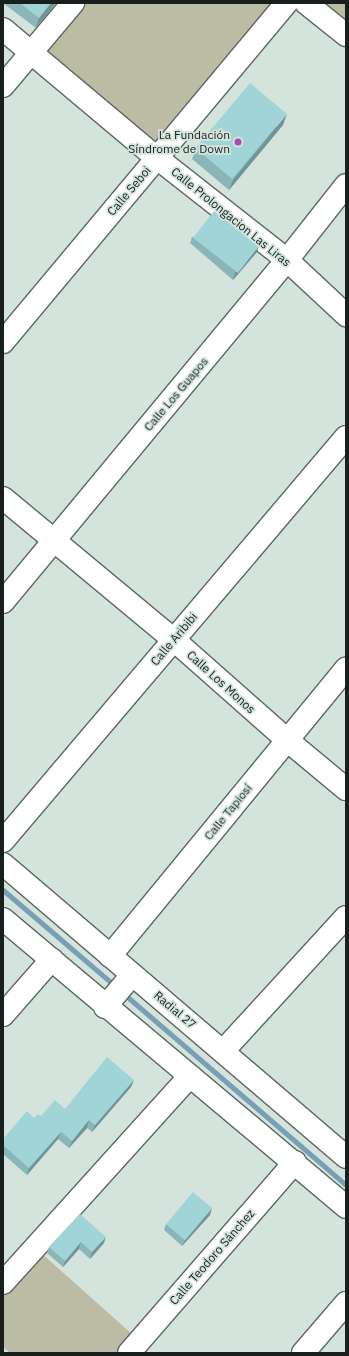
<!DOCTYPE html>
<meta charset="utf-8">
<style>
body{margin:0}
#map{position:relative;width:349px;height:1356px;overflow:hidden;background:#d4e4dd;font-family:"IBM Plex Sans",sans-serif}
div>[style]{position:absolute}
.green>*{inset:0;background:#bcbba3}
.stream>*{height:5px;margin:-2.5px;padding:0 2.5px;transform-origin:2.5px;border-radius:2.5px;background:#78a0b4}
.roads{filter:drop-shadow(1px 0 #5c6a63) drop-shadow(-1px 0 #5c6a63) drop-shadow(0 1px #5c6a63) drop-shadow(0 -1px #5c6a63)}
.minor>*{height:22px;margin:-11px;padding:0 11px;transform-origin:11px;border-radius:11px;background:#fff}
.wall>*{inset:0;background:#8ab6b8}
.shaded-wall>*{inset:0;background:#719496}
.building>*{inset:0;background:#a1d4d6;transform-origin:0 0}
.dots>*{width:11px;height:11px;translate:-50% -50%;box-sizing:border-box;border:2px solid #d4e4dd;border-radius:50%}
span{translate:-50% -50%;white-space:nowrap;text-align:center;line-height:1.15;-webkit-text-stroke:3.5px #d4e4dd;paint-order:stroke}
.poi-label{font-size:12px;color:#191f1c}
.right{translate:-100% -50%;text-align:right}
.street-label{font-size:12px;color:#191f1c}
.frame{position:absolute;inset:0;border:4px solid #191f1c;pointer-events:none}
</style>
<div id="map">
<div class="green">
<div style="clip-path:polygon(83px 3px,276px 3px,166px 137px,157px 140px,149px 138px,49px 57px,47px 48px)"></div>
<div style="clip-path:polygon(319px 3px,346px 3px,346px 25px)"></div>
<div style="clip-path:polygon(40px 1252px,133px 1335px,118px 1353px,10px 1353px,3px 1347px,3px 1294px)"></div>
</div>
<div class="stream">
<div style="left:3px;top:890px;width:149px;rotate:40.6deg"></div>
<div style="left:124px;top:994px;width:293px;rotate:40.7deg"></div>
</div>
<div class="roads">
<div class="minor">
<div style="left:306px;top:3px;width:51px;rotate:38.7deg"></div>
<div style="left:3px;top:29px;width:201px;rotate:40deg"></div>
<div style="left:157px;top:158px;width:165px;rotate:38.1deg"></div>
<div style="left:287px;top:260px;width:81px;rotate:43deg"></div>
<div style="left:3px;top:86px;width:109px;rotate:-49.9deg"></div>
<div style="left:3px;top:342px;width:442px;rotate:-50.1deg"></div>
<div style="left:3px;top:498px;width:221px;rotate:39.7deg"></div>
<div style="left:173px;top:639px;width:152px;rotate:41.5deg"></div>
<div style="left:287px;top:740px;width:77px;rotate:39.7deg"></div>
<div style="left:3px;top:602px;width:445px;rotate:-50.3deg"></div>
<div style="left:287px;top:260px;width:95px;rotate:-51.8deg"></div>
<div style="left:3px;top:841px;width:530px;rotate:-49.67deg"></div>
<div style="left:3px;top:864px;width:451px;rotate:40.5deg"></div>
<div style="left:3px;top:919px;width:448px;rotate:40deg"></div>
<div style="left:110px;top:956px;width:372px;rotate:-50.6deg"></div>
<div style="left:105px;top:1007px;width:42px;rotate:-49.8deg"></div>
<div style="left:3px;top:1015px;width:74px;rotate:-48.8deg"></div>
<div style="left:224px;top:1050px;width:180px;rotate:-47.5deg"></div>
<div style="left:3px;top:1283px;width:279px;rotate:-47.9deg"></div>
<div style="left:129px;top:1353px;width:253px;rotate:-49deg"></div>
<div style="left:303px;top:1353px;width:66px;rotate:-49.3deg"></div>
</div>
</div>
<div class="wall">
<div style="clip-path:polygon(3px 3px,56px 3px,36px 28px)"></div>
<div style="clip-path:polygon(283px 125px,229px 190px,192px 159px,196px 149px)"></div>
<div style="clip-path:polygon(192px 237px,257px 252px,233px 280px,190px 243px)"></div>
<div style="clip-path:polygon(134px 1080px,131px 1087px,92px 1132px,87px 1128px,69px 1148px,58px 1139px,27px 1175px,3px 1154px,3px 1139px,34px 1118px,65px 1109px)"></div>
<div style="clip-path:polygon(80px 1214px,104px 1243px,90px 1259px,79px 1249px,63px 1267px,47px 1253px,49px 1247px)"></div>
<div style="clip-path:polygon(210px 1215px,182px 1246px,164px 1230px,166px 1224px)"></div>
</div>
<div class="shaded-wall">
<div style="clip-path:polygon(51px 3px,56px 3px,36px 28px,39px 18px)"></div>
<div style="clip-path:polygon(287px 114px,283px 125px,229px 190px,233px 180px)"></div>
<div style="clip-path:polygon(259px 246px,257px 252px,233px 280px,235px 273px)"></div>
<div style="clip-path:polygon(134px 1080px,131px 1087px,92px 1132px,95px 1125px)"></div>
<div style="clip-path:polygon(89px 1120px,87px 1128px,69px 1148px,72px 1141px)"></div>
<div style="clip-path:polygon(61px 1132px,58px 1139px,27px 1175px,29px 1168px)"></div>
<div style="clip-path:polygon(212px 1208px,210px 1215px,182px 1246px,185px 1240px)"></div>
<div style="clip-path:polygon(106px 1237px,104px 1243px,90px 1259px,92px 1252px)"></div>
<div style="clip-path:polygon(81px 1242px,79px 1249px,63px 1267px,65px 1261px)"></div>
</div>
<div class="building">
<div style="clip-path:polygon(20px 3px,51px 3px,39px 18px)"></div>
<div style="left:250px;top:83px;width:48px;height:85px;rotate:40deg"></div>
<div style="left:214px;top:211px;width:57px;height:34px;rotate:38deg"></div>
<div style="clip-path:polygon(107px 1057px,134px 1080px,95px 1125px,89px 1120px,72px 1141px,61px 1132px,29px 1168px,3px 1145px,3px 1139px,27px 1111px,34px 1118px,38px 1114px,41px 1116px,55px 1100px,65px 1109px)"></div>
<div style="left:193px;top:1192px;width:25px;height:42px;rotate:40deg"></div>
<div style="clip-path:polygon(80px 1214px,106px 1237px,92px 1252px,81px 1242px,65px 1261px,49px 1247px)"></div>
</div>
<div class="dots">
<div style="left:238px;top:142px;background:#a94bb4"></div>
</div>
<div class="poi-label">
<span class="right" style="left:230px;top:142px">La Fundación<br>Síndrome de Down</span>
</div>
<div class="street-label">
<span style="left:129px;top:191px;rotate:-50deg">Calle Seboi</span>
<span style="left:231px;top:217px;rotate:39deg">Calle Prolongacion Las Liras</span>
<span style="left:176px;top:394px;rotate:-50deg">Calle Los Guapos</span>
<span style="left:174px;top:639px;rotate:-50deg">Calle Aribibi</span>
<span style="left:221px;top:682px;rotate:42deg">Calle Los Monos</span>
<span style="left:228px;top:812px;rotate:-51deg">Calle Tapiosí</span>
<span style="left:175px;top:1010px;rotate:40deg">Radial 27</span>
<span style="left:212px;top:1257px;rotate:-49deg">Calle Teodoro Sánchez</span>
</div>
<div class="frame"></div>
</div>
